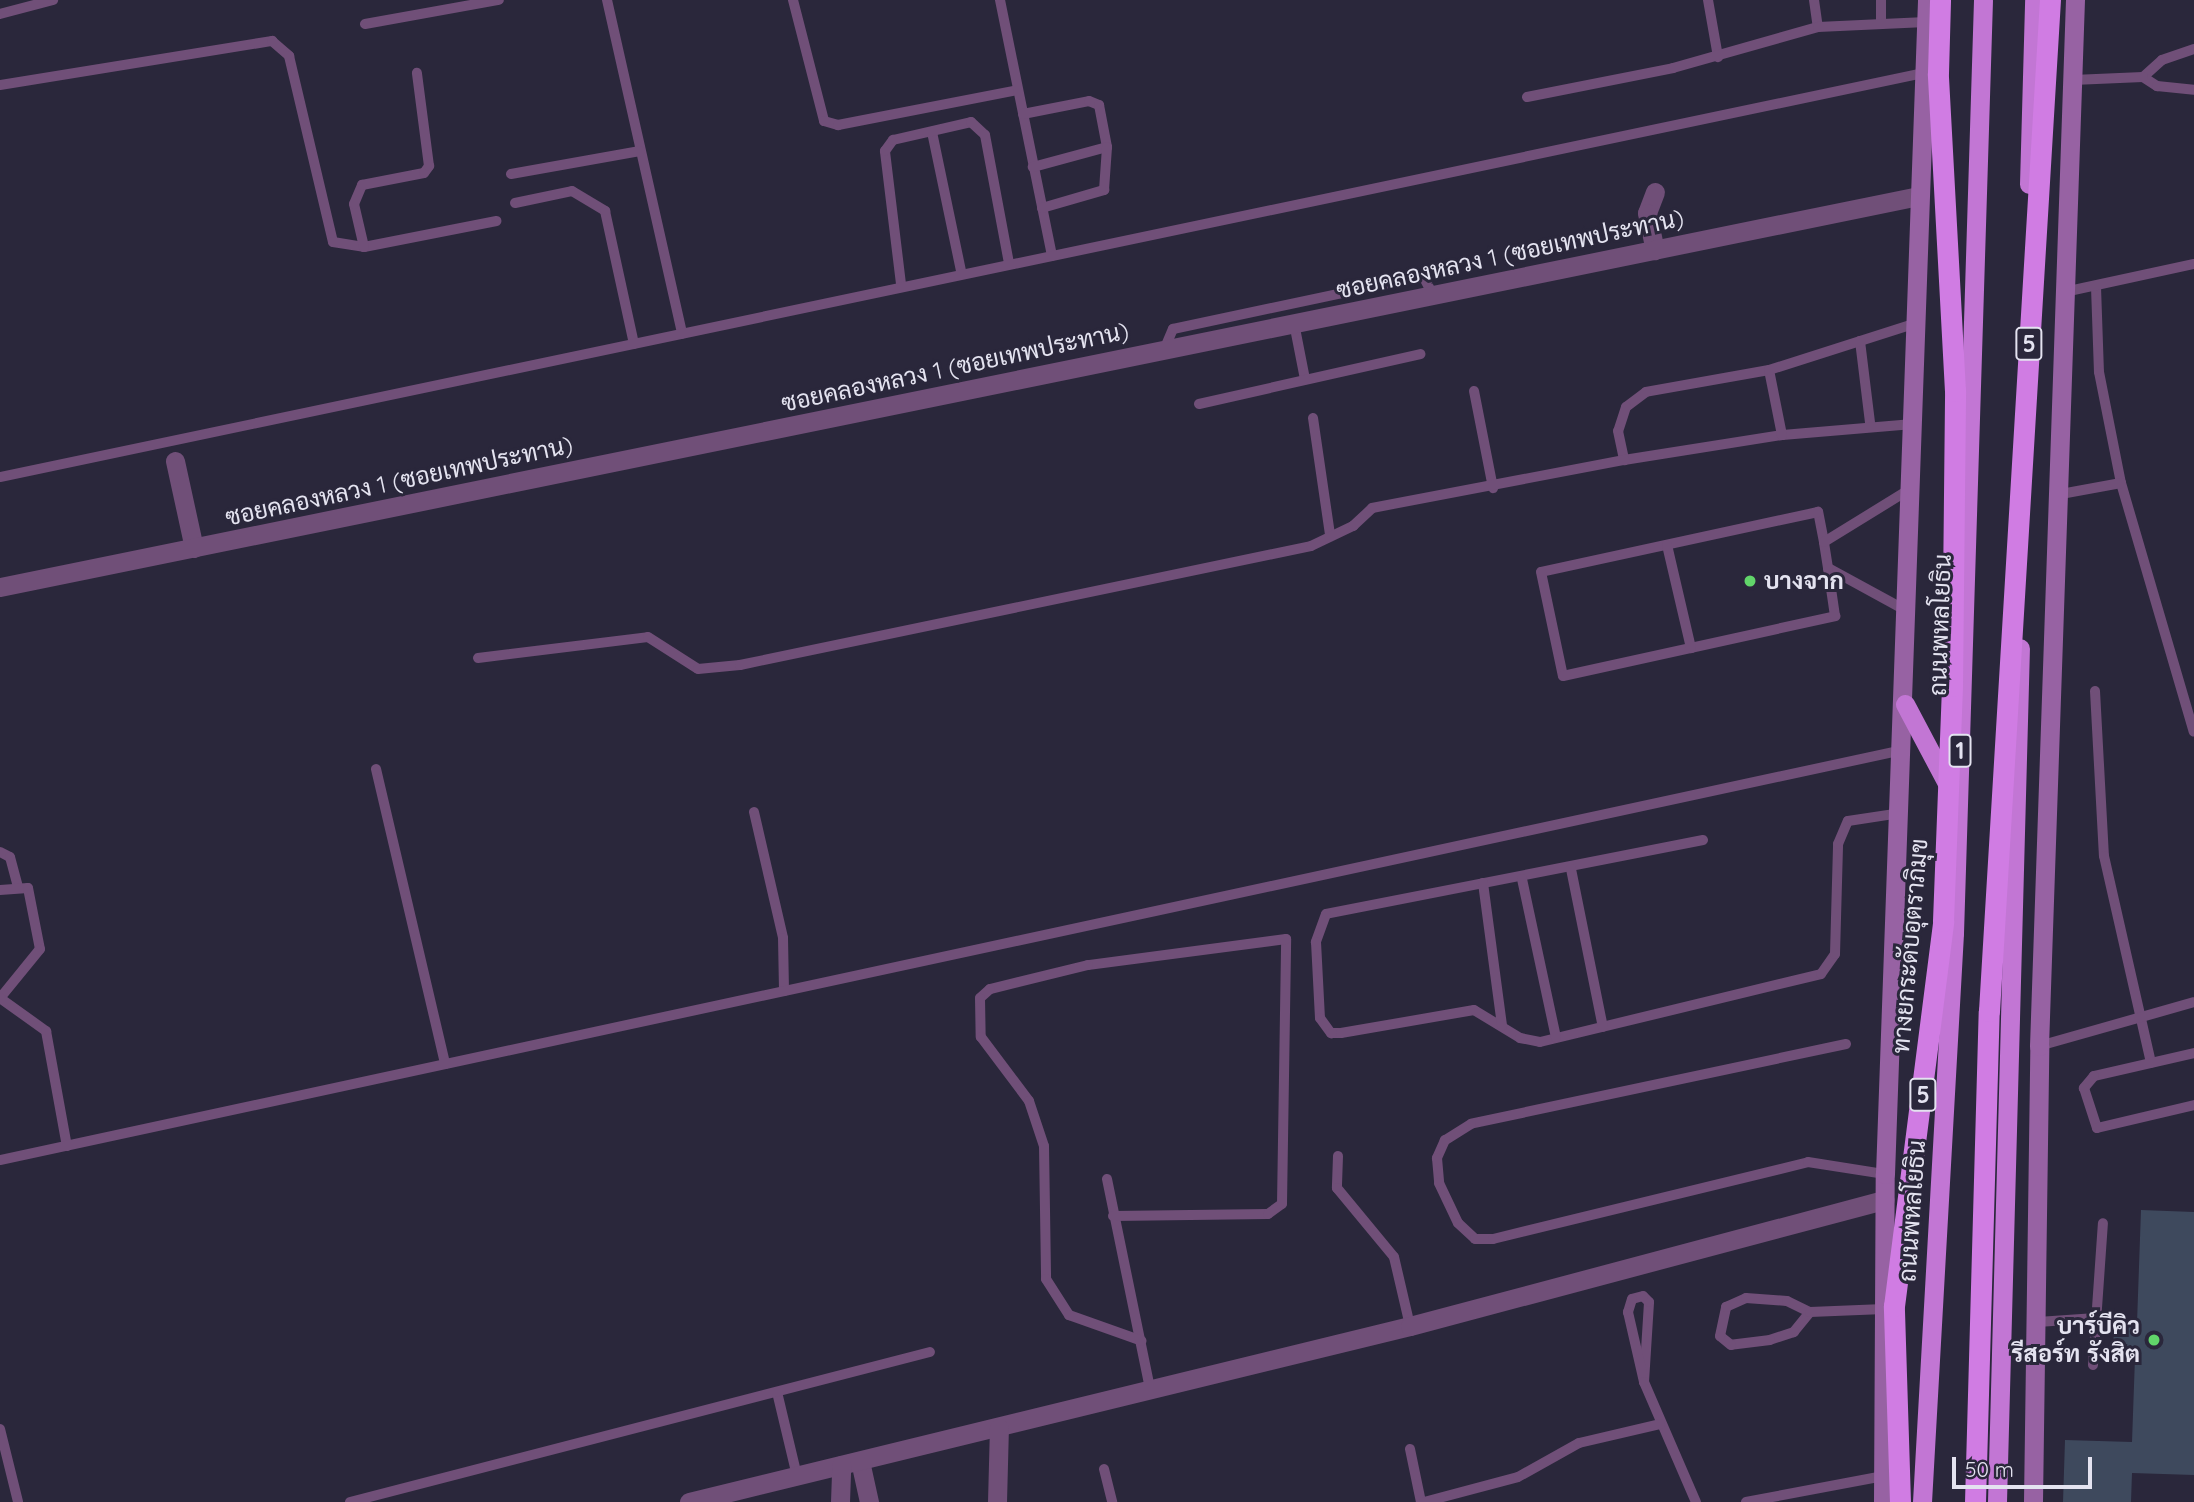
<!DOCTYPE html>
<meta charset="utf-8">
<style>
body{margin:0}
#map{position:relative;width:2194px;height:1502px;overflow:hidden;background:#2a273b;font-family:Quicksand,Sarabun,sans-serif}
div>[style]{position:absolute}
.building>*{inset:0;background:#3e495d}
.service>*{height:10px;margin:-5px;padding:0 5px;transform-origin:5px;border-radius:5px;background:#704f78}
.minor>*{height:19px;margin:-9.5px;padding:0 9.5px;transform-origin:9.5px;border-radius:9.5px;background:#704f78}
.secondary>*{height:19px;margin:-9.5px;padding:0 9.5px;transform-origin:9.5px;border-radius:9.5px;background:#9762a3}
.trunk>*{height:19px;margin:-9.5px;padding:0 9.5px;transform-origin:9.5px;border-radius:9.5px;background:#c276d4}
.motorway>*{height:21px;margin:-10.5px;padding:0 10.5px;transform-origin:10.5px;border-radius:10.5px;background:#d07ce3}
.dots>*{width:19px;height:19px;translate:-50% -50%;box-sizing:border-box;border:4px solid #2a273b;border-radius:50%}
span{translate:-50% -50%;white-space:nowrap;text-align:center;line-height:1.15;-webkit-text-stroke:6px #2a273b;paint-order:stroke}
.shield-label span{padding:2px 5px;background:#2a273b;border:2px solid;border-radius:5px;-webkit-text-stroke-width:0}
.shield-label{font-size:23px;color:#e4e3f0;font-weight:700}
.street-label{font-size:24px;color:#e4e3f0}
.poi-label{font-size:24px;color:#e4e3f0;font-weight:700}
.left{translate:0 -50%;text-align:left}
.right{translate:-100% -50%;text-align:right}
.scale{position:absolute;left:1952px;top:1457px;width:140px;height:32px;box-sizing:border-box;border:4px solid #e4e3f0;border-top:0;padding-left:9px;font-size:21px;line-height:24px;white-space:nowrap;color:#e4e3f0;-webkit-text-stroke:5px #2a273b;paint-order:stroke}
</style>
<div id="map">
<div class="building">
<div style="clip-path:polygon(2141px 1210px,2194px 1212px,2194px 1475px,2132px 1473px,2131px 1502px,2063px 1502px,2065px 1440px,2132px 1442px,2135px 1357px,2113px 1356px,2114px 1323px,2137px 1323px)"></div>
</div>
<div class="service">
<div style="left:607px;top:0;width:342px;rotate:77.3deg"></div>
<div style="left:793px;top:0;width:125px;rotate:75.6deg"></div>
<div style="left:824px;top:121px;width:15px;rotate:16deg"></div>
<div style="left:838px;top:125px;width:183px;rotate:-11deg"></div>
<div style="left:1000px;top:0;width:261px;rotate:78.5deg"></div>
<div style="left:1708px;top:0;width:58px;rotate:80deg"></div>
<div style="left:1814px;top:0;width:27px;rotate:82deg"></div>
<div style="left:0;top:14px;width:55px;rotate:-14.8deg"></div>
<div style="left:365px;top:24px;width:136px;rotate:-10.2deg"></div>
<div style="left:1881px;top:24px;width:24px;rotate:-90deg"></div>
<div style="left:2194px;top:49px;width:34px;rotate:161deg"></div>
<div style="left:2162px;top:60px;width:25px;rotate:138deg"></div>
<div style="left:2143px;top:77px;width:17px;rotate:33deg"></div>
<div style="left:2157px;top:86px;width:37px;rotate:6deg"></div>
<div style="left:2073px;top:80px;width:70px;rotate:-2.5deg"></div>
<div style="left:0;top:85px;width:276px;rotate:-9.2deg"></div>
<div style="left:272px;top:41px;width:23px;rotate:41deg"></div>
<div style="left:289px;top:56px;width:191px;rotate:76.7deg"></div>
<div style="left:333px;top:242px;width:31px;rotate:9deg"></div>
<div style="left:364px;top:247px;width:135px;rotate:-11.1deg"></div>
<div style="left:1527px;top:97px;width:149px;rotate:-11.2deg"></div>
<div style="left:1673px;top:68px;width:151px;rotate:-15.8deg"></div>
<div style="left:1818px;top:27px;width:108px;rotate:-2.7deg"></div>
<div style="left:1023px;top:114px;width:67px;rotate:-11.1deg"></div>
<div style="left:1089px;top:101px;width:11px;rotate:22deg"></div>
<div style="left:1099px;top:105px;width:43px;rotate:79.2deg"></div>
<div style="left:1107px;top:147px;width:77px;rotate:164.9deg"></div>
<div style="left:932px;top:132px;width:142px;rotate:78.2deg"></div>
<div style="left:511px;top:174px;width:131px;rotate:-10.1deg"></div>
<div style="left:515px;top:203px;width:58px;rotate:-11.9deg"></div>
<div style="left:572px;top:191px;width:39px;rotate:31deg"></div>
<div style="left:605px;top:211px;width:136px;rotate:77.7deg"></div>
<div style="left:1042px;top:208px;width:65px;rotate:-16.2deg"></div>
<div style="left:1104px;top:190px;width:43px;rotate:-86deg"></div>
<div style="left:364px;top:247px;width:44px;rotate:-103.1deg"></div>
<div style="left:354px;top:204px;width:21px;rotate:-67deg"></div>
<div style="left:362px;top:185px;width:63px;rotate:-11deg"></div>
<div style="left:424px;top:173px;width:9px;rotate:-54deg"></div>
<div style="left:429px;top:166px;width:94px;rotate:-97.4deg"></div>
<div style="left:901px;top:284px;width:134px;rotate:-96.9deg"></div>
<div style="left:885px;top:151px;width:14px;rotate:-54deg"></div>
<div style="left:893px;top:140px;width:80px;rotate:-13deg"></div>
<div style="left:971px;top:122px;width:19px;rotate:43deg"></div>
<div style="left:985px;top:135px;width:130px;rotate:79.4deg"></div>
<div style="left:2096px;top:287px;width:85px;rotate:88deg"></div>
<div style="left:2099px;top:372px;width:113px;rotate:78.8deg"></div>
<div style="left:2121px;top:483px;width:259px;rotate:73.7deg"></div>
<div style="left:2069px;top:291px;width:128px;rotate:-12.2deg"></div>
<div style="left:1294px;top:323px;width:57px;rotate:78.9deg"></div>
<div style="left:1860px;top:341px;width:83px;rotate:83deg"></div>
<div style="left:1164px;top:350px;width:23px;rotate:-67deg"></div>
<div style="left:1173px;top:329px;width:256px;rotate:-12deg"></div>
<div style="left:1423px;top:276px;width:21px;rotate:62deg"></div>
<div style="left:1769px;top:370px;width:125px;rotate:169.9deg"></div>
<div style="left:1646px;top:392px;width:25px;rotate:143deg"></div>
<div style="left:1626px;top:407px;width:25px;rotate:108deg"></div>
<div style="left:1618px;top:431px;width:30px;rotate:78deg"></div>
<div style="left:1624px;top:460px;width:160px;rotate:-9deg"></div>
<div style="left:1474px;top:391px;width:99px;rotate:78.9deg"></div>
<div style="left:1199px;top:404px;width:227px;rotate:-12.7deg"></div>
<div style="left:1313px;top:418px;width:117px;rotate:81.7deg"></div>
<div style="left:1913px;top:424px;width:131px;rotate:175.2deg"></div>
<div style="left:1782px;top:435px;width:66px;rotate:-101.3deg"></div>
<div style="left:1769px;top:370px;width:154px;rotate:-17.7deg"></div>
<div style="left:0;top:477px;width:1966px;rotate:-11.86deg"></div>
<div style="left:2061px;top:494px;width:61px;rotate:-10.4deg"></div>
<div style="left:1824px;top:542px;width:31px;rotate:-101deg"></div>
<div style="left:1818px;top:512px;width:283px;rotate:167.8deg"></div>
<div style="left:1541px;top:572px;width:106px;rotate:78.1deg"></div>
<div style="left:1563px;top:676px;width:279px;rotate:-12.4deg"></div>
<div style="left:1835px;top:616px;width:49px;rotate:-98.3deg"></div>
<div style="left:1667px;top:545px;width:106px;rotate:76.9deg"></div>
<div style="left:1907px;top:611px;width:90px;rotate:-151.4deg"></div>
<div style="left:1828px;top:568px;width:26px;rotate:-99deg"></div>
<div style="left:1824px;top:542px;width:101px;rotate:-31.6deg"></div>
<div style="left:478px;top:658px;width:171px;rotate:-7deg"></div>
<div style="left:648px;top:637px;width:59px;rotate:32.6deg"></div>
<div style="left:698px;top:669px;width:42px;rotate:-5.4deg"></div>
<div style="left:740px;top:665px;width:583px;rotate:-11.77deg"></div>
<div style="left:1311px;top:546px;width:47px;rotate:-25.5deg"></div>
<div style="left:1353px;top:526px;width:26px;rotate:-43deg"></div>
<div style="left:1372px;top:508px;width:257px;rotate:-10.8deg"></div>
<div style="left:2095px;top:691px;width:165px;rotate:86.9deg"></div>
<div style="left:2104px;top:856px;width:212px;rotate:77.2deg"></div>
<div style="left:376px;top:769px;width:303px;rotate:76.8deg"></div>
<div style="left:754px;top:812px;width:129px;rotate:77deg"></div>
<div style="left:783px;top:938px;width:53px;rotate:88.9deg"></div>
<div style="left:1703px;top:840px;width:384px;rotate:168.9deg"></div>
<div style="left:1326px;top:914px;width:30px;rotate:110deg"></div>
<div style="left:1316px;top:942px;width:76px;rotate:87deg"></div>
<div style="left:1320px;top:1018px;width:19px;rotate:54deg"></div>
<div style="left:1331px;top:1033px;width:10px"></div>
<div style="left:1341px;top:1033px;width:135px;rotate:-9.8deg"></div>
<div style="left:1474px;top:1010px;width:54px;rotate:31.3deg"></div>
<div style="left:1520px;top:1038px;width:20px;rotate:11deg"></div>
<div style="left:1540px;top:1042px;width:289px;rotate:-13.6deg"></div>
<div style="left:1821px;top:974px;width:24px;rotate:-55deg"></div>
<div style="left:1835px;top:954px;width:110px;rotate:-88.4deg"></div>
<div style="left:1838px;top:844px;width:25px;rotate:-67deg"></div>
<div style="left:1848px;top:821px;width:54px;rotate:-8.6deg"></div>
<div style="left:0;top:852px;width:11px;rotate:27deg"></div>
<div style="left:10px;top:857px;width:31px;rotate:75deg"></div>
<div style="left:1571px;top:869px;width:161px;rotate:78.6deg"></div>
<div style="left:1522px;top:879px;width:162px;rotate:77.9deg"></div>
<div style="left:1483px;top:883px;width:144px;rotate:82.4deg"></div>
<div style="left:0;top:890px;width:28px;rotate:-4deg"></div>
<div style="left:28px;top:888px;width:62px;rotate:78.9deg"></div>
<div style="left:40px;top:949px;width:63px;rotate:129.2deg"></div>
<div style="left:0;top:998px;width:57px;rotate:35.7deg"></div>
<div style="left:46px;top:1031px;width:117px;rotate:79.7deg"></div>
<div style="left:1846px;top:1044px;width:383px;rotate:168deg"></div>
<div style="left:1471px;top:1124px;width:31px;rotate:148deg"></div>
<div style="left:1445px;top:1140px;width:20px;rotate:114deg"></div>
<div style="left:1437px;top:1158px;width:25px;rotate:85deg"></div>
<div style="left:1439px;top:1183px;width:44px;rotate:64.6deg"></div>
<div style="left:1458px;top:1223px;width:23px;rotate:43deg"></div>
<div style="left:1475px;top:1239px;width:18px"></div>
<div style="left:1493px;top:1239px;width:324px;rotate:-13.7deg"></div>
<div style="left:1808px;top:1162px;width:78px;rotate:8.9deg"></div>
<div style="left:2039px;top:1046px;width:161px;rotate:-15.8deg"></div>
<div style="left:2194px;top:1053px;width:103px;rotate:167deg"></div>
<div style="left:2094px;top:1076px;width:16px;rotate:130deg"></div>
<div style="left:2084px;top:1088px;width:42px;rotate:72deg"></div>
<div style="left:2097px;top:1128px;width:100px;rotate:-13.3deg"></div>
<div style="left:1338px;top:1156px;width:32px;rotate:92deg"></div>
<div style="left:1337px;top:1188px;width:89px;rotate:50.4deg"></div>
<div style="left:1394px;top:1257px;width:71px;rotate:76.9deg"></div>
<div style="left:0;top:1160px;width:1947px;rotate:-12.16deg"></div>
<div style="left:1107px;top:1179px;width:214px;rotate:78.4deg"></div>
<div style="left:1113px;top:1216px;width:155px;rotate:-0.7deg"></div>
<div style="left:1268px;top:1214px;width:17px;rotate:-36deg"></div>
<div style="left:1282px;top:1204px;width:265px;rotate:-89.1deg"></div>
<div style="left:1286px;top:939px;width:200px;rotate:172.5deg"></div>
<div style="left:1088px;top:965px;width:101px;rotate:166.2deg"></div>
<div style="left:990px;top:989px;width:13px;rotate:138deg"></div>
<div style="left:980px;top:998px;width:39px;rotate:89deg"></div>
<div style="left:981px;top:1037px;width:80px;rotate:53.1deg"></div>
<div style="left:1029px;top:1101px;width:47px;rotate:71.6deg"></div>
<div style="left:1044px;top:1146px;width:133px;rotate:89.1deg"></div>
<div style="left:1046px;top:1279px;width:43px;rotate:57.4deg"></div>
<div style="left:1069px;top:1315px;width:77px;rotate:19.6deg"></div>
<div style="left:1810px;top:1312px;width:26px;rotate:129deg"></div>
<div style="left:1794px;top:1332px;width:25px;rotate:162deg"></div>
<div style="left:1770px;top:1340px;width:39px;rotate:173deg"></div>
<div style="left:1731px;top:1345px;width:14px;rotate:-141deg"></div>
<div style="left:1720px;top:1336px;width:30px;rotate:-78deg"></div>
<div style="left:1726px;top:1307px;width:22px;rotate:-24deg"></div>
<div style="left:1746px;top:1298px;width:41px;rotate:4.2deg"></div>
<div style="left:1787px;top:1301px;width:25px;rotate:26deg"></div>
<div style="left:1810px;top:1312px;width:74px;rotate:-2.3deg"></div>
<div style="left:2038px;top:1322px;width:58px;rotate:-3.9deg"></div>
<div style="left:2093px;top:1365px;width:142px;rotate:-86deg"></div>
<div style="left:1644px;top:1382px;width:80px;rotate:-86.4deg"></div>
<div style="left:1649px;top:1302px;width:8px;rotate:-135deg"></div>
<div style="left:1643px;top:1296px;width:11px;rotate:165deg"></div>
<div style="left:1632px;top:1299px;width:14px;rotate:107deg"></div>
<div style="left:1628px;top:1312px;width:72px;rotate:77.1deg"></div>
<div style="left:1644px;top:1382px;width:131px;rotate:66.6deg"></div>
<div style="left:777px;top:1392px;width:86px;rotate:76.6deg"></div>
<div style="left:0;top:1429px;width:75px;rotate:76.1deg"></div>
<div style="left:1410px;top:1449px;width:54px;rotate:78.3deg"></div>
<div style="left:1104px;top:1469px;width:34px;rotate:76deg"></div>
<div style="left:350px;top:1502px;width:599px;rotate:-14.5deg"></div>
<div style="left:1424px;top:1502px;width:97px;rotate:-14.9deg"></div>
<div style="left:1518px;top:1477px;width:70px;rotate:-29.1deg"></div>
<div style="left:1579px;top:1443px;width:83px;rotate:-13.2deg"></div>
<div style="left:1746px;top:1502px;width:140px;rotate:-10.7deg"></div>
</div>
<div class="minor">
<div style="left:1655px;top:192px;width:22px;rotate:111deg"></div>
<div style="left:1647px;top:213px;width:38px;rotate:78deg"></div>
<div style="left:175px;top:461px;width:89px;rotate:77.7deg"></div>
<div style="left:0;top:587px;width:1958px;rotate:-11.52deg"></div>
<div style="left:860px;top:1461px;width:42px;rotate:77.6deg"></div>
<div style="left:689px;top:1502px;width:742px;rotate:-13.72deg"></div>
<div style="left:1410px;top:1326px;width:491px;rotate:-14.9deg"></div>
<div style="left:840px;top:1502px;width:37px;rotate:-88deg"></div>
<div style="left:997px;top:1502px;width:74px;rotate:-88.5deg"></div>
</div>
<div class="secondary">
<div style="left:1883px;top:1502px;width:328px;rotate:-89.7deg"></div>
<div style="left:1885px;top:1174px;width:1175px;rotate:-87.95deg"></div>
<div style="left:2033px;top:1502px;width:456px;rotate:-89.2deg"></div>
<div style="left:2039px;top:1046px;width:1047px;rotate:-88.03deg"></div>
</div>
<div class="trunk">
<div style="left:2029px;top:184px;width:184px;rotate:-88.4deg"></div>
<div style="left:1905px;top:704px;width:96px;rotate:62.1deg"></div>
<div style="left:1922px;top:1502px;width:570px;rotate:-86.78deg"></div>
<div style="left:1954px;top:933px;width:933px;rotate:-88.22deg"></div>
<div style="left:1997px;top:1502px;width:854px;rotate:-88.46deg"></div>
</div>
<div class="motorway">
<div style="left:1900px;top:1502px;width:196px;rotate:-91.8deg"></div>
<div style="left:1894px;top:1306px;width:388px;rotate:-82.7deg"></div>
<div style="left:1943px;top:921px;width:235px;rotate:-87.8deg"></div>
<div style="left:1952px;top:686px;width:295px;rotate:-89.4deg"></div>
<div style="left:1955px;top:391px;width:318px;rotate:-93.1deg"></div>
<div style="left:1938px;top:73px;width:73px;rotate:-88.4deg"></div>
<div style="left:1975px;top:1502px;width:491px;rotate:-88.4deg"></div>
<div style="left:1989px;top:1011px;width:1013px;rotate:-86.55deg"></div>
</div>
<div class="dots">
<div style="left:1750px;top:581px;background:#61d56a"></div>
<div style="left:2154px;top:1340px;background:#61d56a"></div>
</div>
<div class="shield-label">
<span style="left:2029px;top:344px">5</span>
<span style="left:1960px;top:751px">1</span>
<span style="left:1923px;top:1095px">5</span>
</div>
<div class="street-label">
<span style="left:1510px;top:254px;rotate:-12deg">ซอยคลองหลวง 1 (ซอยเทพประทาน)</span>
<span style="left:955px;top:367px;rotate:-12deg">ซอยคลองหลวง 1 (ซอยเทพประทาน)</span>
<span style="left:399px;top:481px;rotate:-12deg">ซอยคลองหลวง 1 (ซอยเทพประทาน)</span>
<span style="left:1940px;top:625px;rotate:-88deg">ถนนพหลโยธิน</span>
<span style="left:1910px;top:946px;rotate:-85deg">ทางยกระดับอุตราภิมุข</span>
<span style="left:1912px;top:1211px;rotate:-86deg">ถนนพหลโยธิน</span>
</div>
<div class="poi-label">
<span class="left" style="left:1764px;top:581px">บางจาก</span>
<span class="right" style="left:2140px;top:1340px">บาร์บีคิว<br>รีสอร์ท รังสิต</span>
</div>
<div class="scale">50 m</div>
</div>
